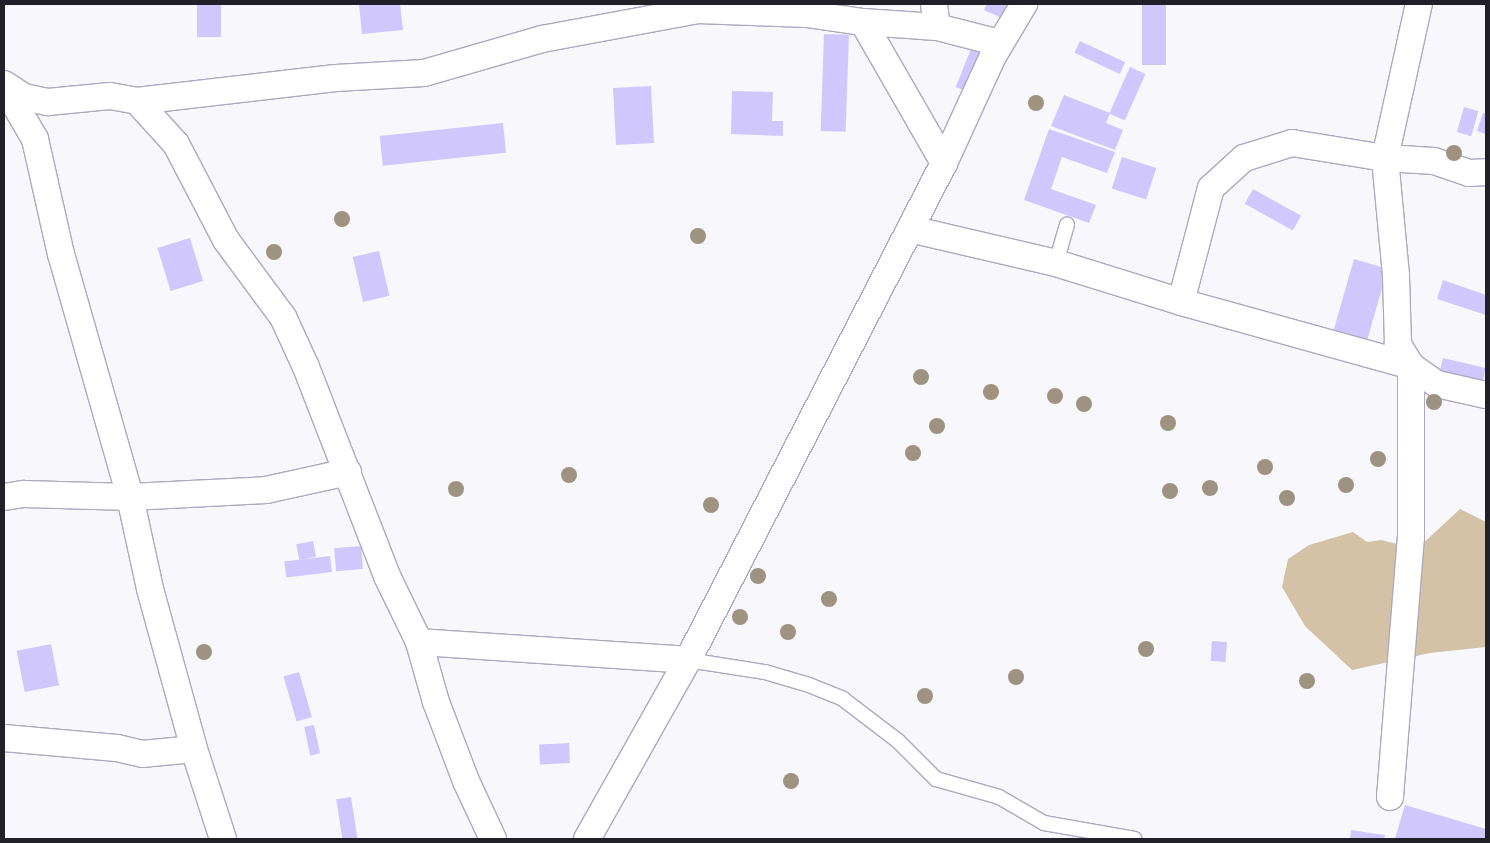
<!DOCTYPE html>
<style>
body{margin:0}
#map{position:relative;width:1490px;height:843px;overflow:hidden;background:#f7f7fc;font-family:"Zilla Slab",serif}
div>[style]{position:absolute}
.green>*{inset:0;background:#d3c2a5}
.building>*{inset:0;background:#d0c8fc;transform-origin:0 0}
.roads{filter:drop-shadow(1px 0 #aca9c0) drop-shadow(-1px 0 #aca9c0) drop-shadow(0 1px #aca9c0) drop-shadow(0 -1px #aca9c0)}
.lane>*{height:14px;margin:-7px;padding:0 7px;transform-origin:7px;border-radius:7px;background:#fff}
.street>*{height:26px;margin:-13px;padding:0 13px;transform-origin:13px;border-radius:13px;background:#fff}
.trees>*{width:16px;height:16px;margin:-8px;border-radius:50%;background:#9e9380}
span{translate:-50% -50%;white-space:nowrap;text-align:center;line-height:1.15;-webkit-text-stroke:4px #fff;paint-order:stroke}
.frame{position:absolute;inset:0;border:5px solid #212029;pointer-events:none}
</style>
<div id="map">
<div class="green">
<div style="clip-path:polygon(1460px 509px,1486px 522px,1486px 647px,1430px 653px,1352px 670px,1305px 626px,1282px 587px,1288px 559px,1309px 545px,1353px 532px,1367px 542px,1381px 540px,1417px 549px)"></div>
</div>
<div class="building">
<div style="left:197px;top:4px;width:24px;height:33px"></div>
<div style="clip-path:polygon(359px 4px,400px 4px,403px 30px,362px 34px)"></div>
<div style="clip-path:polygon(987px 4px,1012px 4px,1004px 19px,984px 10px)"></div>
<div style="left:1142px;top:4px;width:24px;height:61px"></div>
<div style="left:824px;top:34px;width:25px;height:97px;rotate:2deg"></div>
<div style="left:1080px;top:41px;width:50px;height:13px;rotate:25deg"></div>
<div style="left:971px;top:49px;width:16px;height:41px;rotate:22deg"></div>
<div style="left:1130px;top:67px;width:17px;height:51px;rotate:24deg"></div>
<div style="left:651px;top:86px;width:57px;height:38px;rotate:87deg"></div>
<div style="clip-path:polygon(732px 91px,773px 92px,772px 121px,783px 121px,783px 136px,731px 134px)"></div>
<div style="clip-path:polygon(1064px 95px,1110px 113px,1106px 123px,1123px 130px,1115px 150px,1051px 126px)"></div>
<div style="left:1464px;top:107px;width:15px;height:26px;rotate:16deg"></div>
<div style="clip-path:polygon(1483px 113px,1486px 114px,1486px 134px,1477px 131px)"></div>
<div style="left:503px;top:123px;width:30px;height:124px;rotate:84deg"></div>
<div style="clip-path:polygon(1049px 129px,1115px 152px,1107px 173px,1062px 157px,1051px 189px,1096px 205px,1089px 223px,1024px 200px)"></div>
<div style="left:1122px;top:157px;width:36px;height:33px;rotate:18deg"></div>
<div style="left:1253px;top:189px;width:55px;height:17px;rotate:29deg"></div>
<div style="left:190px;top:238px;width:45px;height:34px;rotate:73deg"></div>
<div style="left:379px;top:251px;width:46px;height:27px;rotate:77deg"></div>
<div style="left:1354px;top:259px;width:35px;height:74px;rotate:16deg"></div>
<div style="clip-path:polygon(1443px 280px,1486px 295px,1486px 315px,1437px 299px)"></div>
<div style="left:1443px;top:358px;width:44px;height:21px;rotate:13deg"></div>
<div style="left:313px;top:541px;width:16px;height:17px;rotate:79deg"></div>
<div style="left:361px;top:546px;width:23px;height:27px;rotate:85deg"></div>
<div style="left:330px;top:556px;width:16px;height:46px;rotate:83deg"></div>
<div style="left:1212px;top:641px;width:15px;height:20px;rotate:4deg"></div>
<div style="left:51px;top:644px;width:42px;height:35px;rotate:79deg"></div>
<div style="left:299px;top:672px;width:47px;height:16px;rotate:74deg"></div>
<div style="left:314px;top:725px;width:29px;height:10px;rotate:78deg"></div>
<div style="left:569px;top:743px;width:20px;height:30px;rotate:87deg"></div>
<div style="left:351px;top:797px;width:43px;height:15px;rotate:81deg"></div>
<div style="clip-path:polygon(1405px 805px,1486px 829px,1486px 839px,1395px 839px)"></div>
<div style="clip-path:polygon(1351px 830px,1385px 835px,1384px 839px,1350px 839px)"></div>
</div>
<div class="roads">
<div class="lane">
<div style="left:1056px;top:263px;width:40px;rotate:-74deg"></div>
<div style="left:688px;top:660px;width:78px;rotate:8.9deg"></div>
<div style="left:765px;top:672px;width:46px;rotate:16.5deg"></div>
<div style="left:809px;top:685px;width:37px;rotate:22deg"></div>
<div style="left:843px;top:699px;width:69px;rotate:37.4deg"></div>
<div style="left:898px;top:741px;width:54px;rotate:45deg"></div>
<div style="left:936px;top:779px;width:66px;rotate:15.9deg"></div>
<div style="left:999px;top:797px;width:52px;rotate:30deg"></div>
<div style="left:1044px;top:823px;width:92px;rotate:10deg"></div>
</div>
<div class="street">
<div style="left:934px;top:4px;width:23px;rotate:83deg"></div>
<div style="left:863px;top:22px;width:163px;rotate:60.1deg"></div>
<div style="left:4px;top:84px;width:24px;rotate:33deg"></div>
<div style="left:24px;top:97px;width:25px;rotate:12deg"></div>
<div style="left:48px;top:102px;width:62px;rotate:-5.5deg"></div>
<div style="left:110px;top:96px;width:27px;rotate:10deg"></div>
<div style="left:137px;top:101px;width:58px;rotate:47.8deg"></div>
<div style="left:176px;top:144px;width:108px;rotate:62.5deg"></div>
<div style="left:226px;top:240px;width:96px;rotate:53.5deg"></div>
<div style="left:283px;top:317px;width:55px;rotate:65.3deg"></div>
<div style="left:306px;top:367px;width:224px;rotate:68.8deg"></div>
<div style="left:387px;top:576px;width:73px;rotate:64.1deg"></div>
<div style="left:419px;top:642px;width:62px;rotate:74.2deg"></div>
<div style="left:436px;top:702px;width:85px;rotate:69.2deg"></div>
<div style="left:466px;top:781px;width:64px;rotate:65deg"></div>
<div style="left:4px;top:86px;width:61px;rotate:59.7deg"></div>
<div style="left:35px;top:139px;width:118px;rotate:77.3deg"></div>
<div style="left:61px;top:254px;width:253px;rotate:74.1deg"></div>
<div style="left:130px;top:497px;width:94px;rotate:77.7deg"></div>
<div style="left:150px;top:589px;width:166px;rotate:74.6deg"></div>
<div style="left:194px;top:749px;width:95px;rotate:72.1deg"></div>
<div style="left:137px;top:101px;width:200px;rotate:-6.6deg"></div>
<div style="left:336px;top:78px;width:88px;rotate:-3.3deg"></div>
<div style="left:424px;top:73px;width:123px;rotate:-16.1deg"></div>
<div style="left:542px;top:39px;width:159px;rotate:-10.5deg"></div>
<div style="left:698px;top:10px;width:109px;rotate:2.1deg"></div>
<div style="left:807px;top:14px;width:57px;rotate:8.1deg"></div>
<div style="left:863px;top:22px;width:74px;rotate:3.9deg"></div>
<div style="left:937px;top:27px;width:65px;rotate:14.3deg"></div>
<div style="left:910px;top:229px;width:150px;rotate:13.1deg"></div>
<div style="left:1056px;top:263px;width:131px;rotate:17.3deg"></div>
<div style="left:1181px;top:302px;width:239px;rotate:15.5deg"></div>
<div style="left:1411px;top:366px;width:32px;rotate:35deg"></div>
<div style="left:1437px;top:384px;width:50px;rotate:12.7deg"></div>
<div style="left:1181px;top:302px;width:118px;rotate:-75.3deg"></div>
<div style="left:1211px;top:188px;width:45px;rotate:-42.3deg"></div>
<div style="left:1244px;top:158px;width:50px;rotate:-17.4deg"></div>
<div style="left:1292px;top:143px;width:94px;rotate:9.2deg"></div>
<div style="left:1385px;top:158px;width:49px;rotate:3.5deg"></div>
<div style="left:1434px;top:161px;width:37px;rotate:19deg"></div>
<div style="left:1469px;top:173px;width:17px;rotate:-3deg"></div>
<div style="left:4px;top:497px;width:20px;rotate:-9deg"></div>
<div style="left:24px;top:494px;width:106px;rotate:1.6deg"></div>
<div style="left:130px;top:497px;width:136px;rotate:-2.9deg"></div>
<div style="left:266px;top:490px;width:84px;rotate:-12.4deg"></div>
<div style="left:419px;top:642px;width:270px;rotate:3.8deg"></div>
<div style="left:4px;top:738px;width:113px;rotate:5.1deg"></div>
<div style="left:117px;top:748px;width:26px;rotate:13deg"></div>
<div style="left:142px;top:754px;width:52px;rotate:-5.5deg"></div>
<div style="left:1390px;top:797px;width:260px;rotate:-85.4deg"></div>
<div style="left:1411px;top:538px;width:172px;rotate:-90deg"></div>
<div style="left:1411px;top:366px;width:26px;rotate:-121deg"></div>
<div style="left:1398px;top:344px;width:69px;rotate:-91.7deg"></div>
<div style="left:1396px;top:275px;width:118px;rotate:-95.4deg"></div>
<div style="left:1385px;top:158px;width:158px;rotate:-77.6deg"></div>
<div style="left:587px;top:839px;width:206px;rotate:-60.6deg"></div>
<div style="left:688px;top:660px;width:559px;rotate:-62.75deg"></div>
<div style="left:944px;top:163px;width:118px;rotate:-65.4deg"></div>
<div style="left:993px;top:56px;width:61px;rotate:-59.2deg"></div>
</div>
</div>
<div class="trees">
<div style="left:1036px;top:103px"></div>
<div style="left:1454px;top:153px"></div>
<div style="left:342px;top:219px"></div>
<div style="left:698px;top:236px"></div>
<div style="left:274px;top:252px"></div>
<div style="left:921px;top:377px"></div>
<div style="left:991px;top:392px"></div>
<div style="left:1055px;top:396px"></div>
<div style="left:1434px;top:402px"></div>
<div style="left:1084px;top:404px"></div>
<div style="left:1168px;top:423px"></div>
<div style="left:937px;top:426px"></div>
<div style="left:913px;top:453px"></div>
<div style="left:1378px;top:459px"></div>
<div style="left:1265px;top:467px"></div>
<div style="left:569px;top:475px"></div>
<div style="left:1346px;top:485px"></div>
<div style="left:1210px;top:488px"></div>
<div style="left:456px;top:489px"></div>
<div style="left:1170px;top:491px"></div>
<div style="left:1287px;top:498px"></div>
<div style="left:711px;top:505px"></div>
<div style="left:758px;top:576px"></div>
<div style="left:829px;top:599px"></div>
<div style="left:740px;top:617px"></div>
<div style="left:788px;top:632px"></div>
<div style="left:1146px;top:649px"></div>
<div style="left:204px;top:652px"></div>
<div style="left:1016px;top:677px"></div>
<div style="left:1307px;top:681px"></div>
<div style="left:925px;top:696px"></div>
<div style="left:791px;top:781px"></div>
</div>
<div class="frame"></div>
</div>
